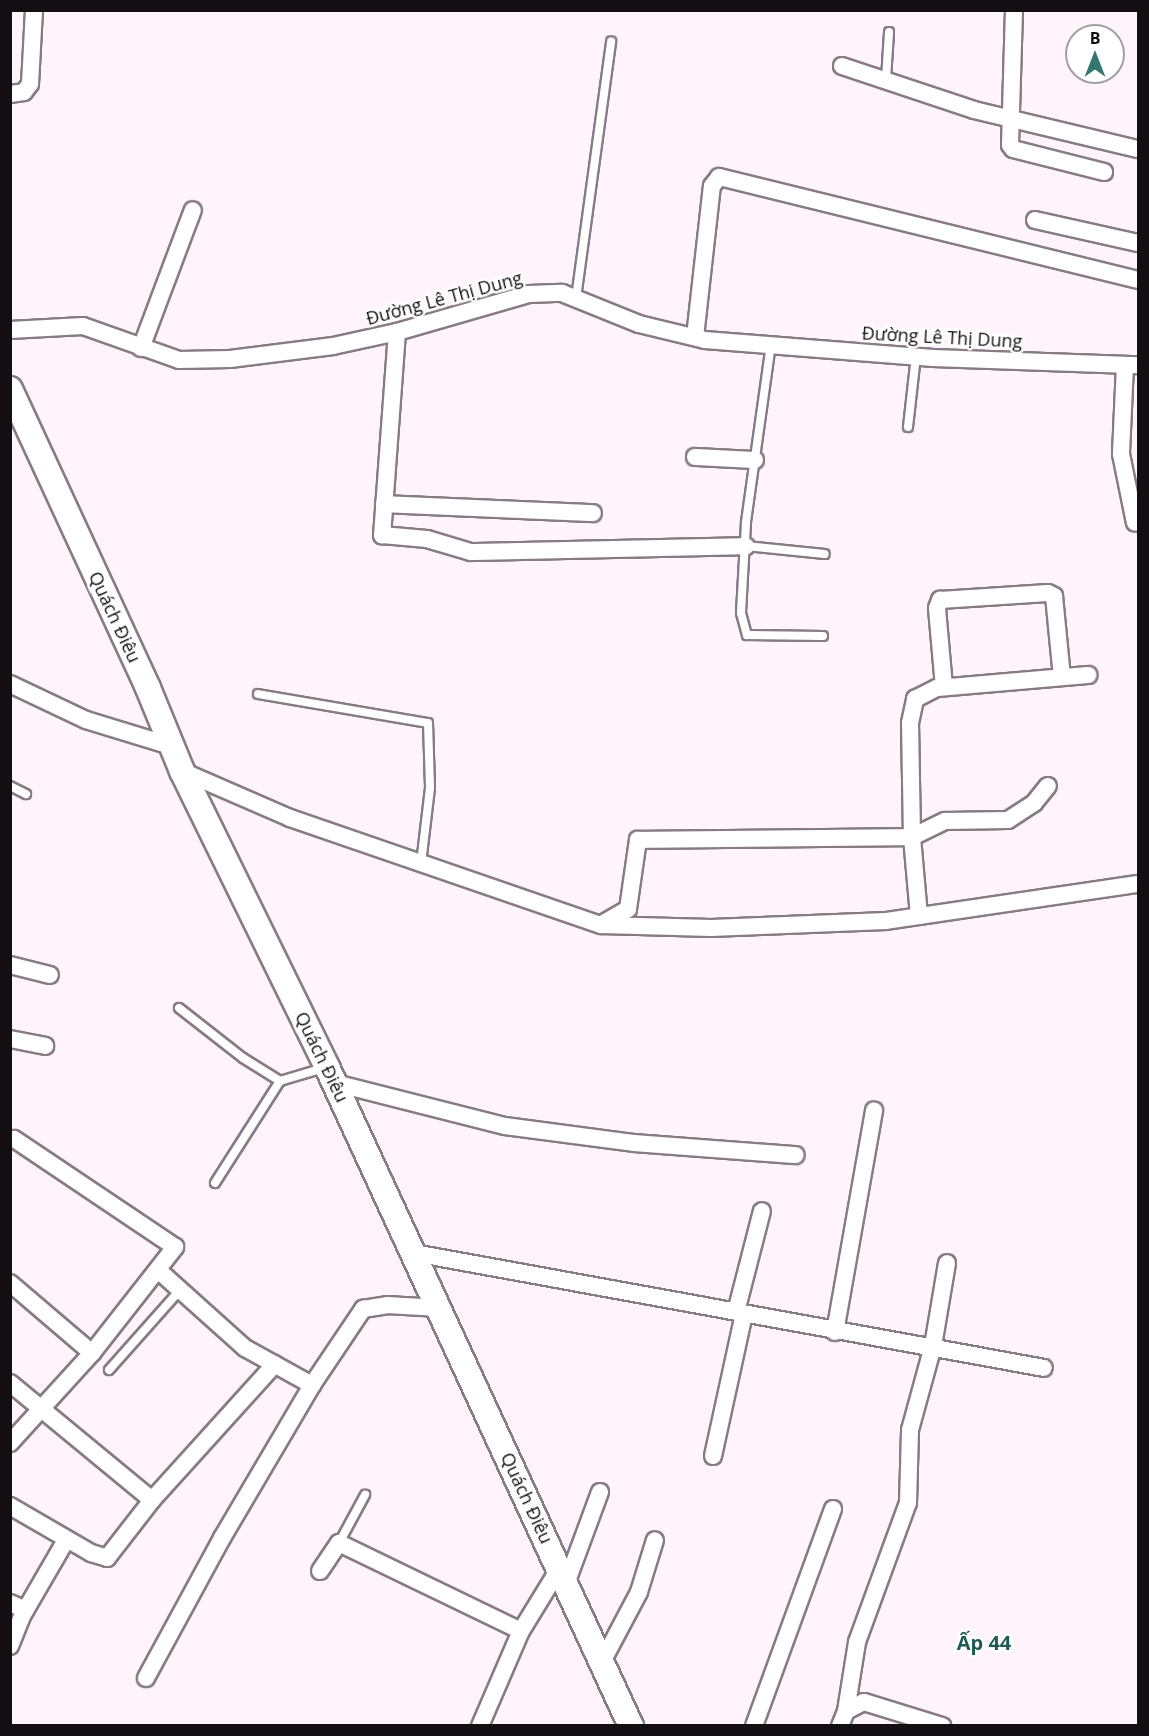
<!DOCTYPE html>
<meta charset="utf-8">
<style>
body{margin:0}
#map{position:relative;width:1149px;height:1736px;overflow:hidden;background:#fff4fc;font-family:"Open Sans",sans-serif}
div>[style]{position:absolute}
.roads{filter:drop-shadow(2px 0 #877b84) drop-shadow(-2px 0 #877b84) drop-shadow(0 2px #877b84) drop-shadow(0 -2px #877b84)}
.lane>*{height:8px;margin:-4px;padding:0 4px;transform-origin:4px;border-radius:4px;background:#fff}
.street>*{height:16px;margin:-8px;padding:0 8px;transform-origin:8px;border-radius:8px;background:#fff}
.secondary>*{height:24px;margin:-12px;padding:0 12px;transform-origin:12px;border-radius:12px;background:#fff}
span{translate:-50% -50%;white-space:nowrap;text-align:center;line-height:1.15;-webkit-text-stroke:5px #fff;paint-order:stroke}
.street-label{font-size:18px;color:#130e12}
.neighbourhood-label{font-size:20px;color:#215a53;font-weight:700}
.frame{position:absolute;inset:0;border:12px solid #130e12;pointer-events:none}
.north{position:absolute;left:1065px;top:24px;width:60px;height:60px;box-sizing:border-box;background:#fff;border:2px solid #a19fa0;border-radius:50%;rotate:0deg;font-size:16px;font-weight:700;line-height:24px;text-align:center;color:#130e12}
.north::after{content:'';display:block;margin:auto;width:21px;height:27px;background:#32786f;clip-path:polygon(50% 0,100% 100%,50% 72%,0 100%)}
</style>
<div id="map">
<div class="roads">
<div class="lane">
<div style="left:886px;top:79px;width:47px;rotate:-86.3deg"></div>
<div style="left:576px;top:298px;width:259px;rotate:-82.2deg"></div>
<div style="left:771px;top:344px;width:181px;rotate:98deg"></div>
<div style="left:746px;top:523px;width:90px;rotate:93.2deg"></div>
<div style="left:741px;top:613px;width:23px;rotate:75deg"></div>
<div style="left:747px;top:635px;width:76px;rotate:0.8deg"></div>
<div style="left:908px;top:427px;width:71px;rotate:-83.6deg"></div>
<div style="left:746px;top:546px;width:79px;rotate:5.8deg"></div>
<div style="left:258px;top:694px;width:172px;rotate:9.7deg"></div>
<div style="left:428px;top:723px;width:65px;rotate:88.2deg"></div>
<div style="left:430px;top:788px;width:77px;rotate:96.8deg"></div>
<div style="left:10px;top:786px;width:18px;rotate:27deg"></div>
<div style="left:179px;top:1008px;width:81px;rotate:38deg"></div>
<div style="left:243px;top:1058px;width:44px;rotate:31.9deg"></div>
<div style="left:280px;top:1081px;width:46px;rotate:-16.5deg"></div>
<div style="left:215px;top:1183px;width:121px;rotate:-57.5deg"></div>
<div style="left:109px;top:1370px;width:107px;rotate:-48.4deg"></div>
<div style="left:339px;top:1543px;width:55px;rotate:-61.6deg"></div>
</div>
<div class="street">
<div style="left:1014px;top:10px;width:135px;rotate:91.7deg"></div>
<div style="left:1010px;top:145px;width:5px;rotate:53deg"></div>
<div style="left:1013px;top:149px;width:94px;rotate:14.2deg"></div>
<div style="left:842px;top:66px;width:139px;rotate:18.4deg"></div>
<div style="left:974px;top:110px;width:169px;rotate:13.4deg"></div>
<div style="left:10px;top:94px;width:14px;rotate:-8deg"></div>
<div style="left:24px;top:92px;width:10px;rotate:-53deg"></div>
<div style="left:30px;top:84px;width:74px;rotate:-86.9deg"></div>
<div style="left:1035px;top:220px;width:106px;rotate:12.6deg"></div>
<div style="left:10px;top:330px;width:73px;rotate:-3.1deg"></div>
<div style="left:83px;top:326px;width:102px;rotate:19.5deg"></div>
<div style="left:179px;top:360px;width:51px;rotate:-1.1deg"></div>
<div style="left:230px;top:359px;width:104px;rotate:-7.2deg"></div>
<div style="left:333px;top:346px;width:66px;rotate:-12.3deg"></div>
<div style="left:397px;top:332px;width:137px;rotate:-16.1deg"></div>
<div style="left:529px;top:294px;width:33px;rotate:-2deg"></div>
<div style="left:562px;top:293px;width:83px;rotate:21.9deg"></div>
<div style="left:639px;top:324px;width:68px;rotate:13.6deg"></div>
<div style="left:705px;top:340px;width:229px;rotate:4.5deg"></div>
<div style="left:933px;top:358px;width:205px;rotate:2deg"></div>
<div style="left:397px;top:332px;width:204px;rotate:94.2deg"></div>
<div style="left:382px;top:535px;width:45px;rotate:5.1deg"></div>
<div style="left:427px;top:539px;width:46px;rotate:16.5deg"></div>
<div style="left:471px;top:552px;width:275px;rotate:-1.2deg"></div>
<div style="left:695px;top:337px;width:152px;rotate:-83.6deg"></div>
<div style="left:712px;top:186px;width:11px;rotate:-52deg"></div>
<div style="left:719px;top:177px;width:431px;rotate:13.8deg"></div>
<div style="left:141px;top:348px;width:147px;rotate:-69.4deg"></div>
<div style="left:1125px;top:365px;width:89px;rotate:92.6deg"></div>
<div style="left:1121px;top:454px;width:70px;rotate:78.5deg"></div>
<div style="left:695px;top:457px;width:60px;rotate:2.9deg"></div>
<div style="left:384px;top:504px;width:209px;rotate:2.5deg"></div>
<div style="left:10px;top:684px;width:84px;rotate:25.3deg"></div>
<div style="left:86px;top:720px;width:89px;rotate:17deg"></div>
<div style="left:944px;top:687px;width:79px;rotate:-95.1deg"></div>
<div style="left:937px;top:608px;width:9px;rotate:-69deg"></div>
<div style="left:940px;top:600px;width:108px;rotate:-3.7deg"></div>
<div style="left:1048px;top:593px;width:7px;rotate:27deg"></div>
<div style="left:1054px;top:596px;width:81px;rotate:84.4deg"></div>
<div style="left:182px;top:771px;width:118px;rotate:23.5deg"></div>
<div style="left:290px;top:818px;width:329px;rotate:19deg"></div>
<div style="left:601px;top:925px;width:110px;rotate:1.6deg"></div>
<div style="left:711px;top:928px;width:175px;rotate:-2.3deg"></div>
<div style="left:886px;top:921px;width:255px;rotate:-8.4deg"></div>
<div style="left:919px;top:916px;width:79px;rotate:-95.1deg"></div>
<div style="left:912px;top:837px;width:37px;rotate:-26deg"></div>
<div style="left:945px;top:821px;width:63px;rotate:-0.9deg"></div>
<div style="left:1008px;top:820px;width:31px;rotate:-33deg"></div>
<div style="left:1034px;top:803px;width:22px;rotate:-51deg"></div>
<div style="left:602px;top:924px;width:30px;rotate:-30deg"></div>
<div style="left:628px;top:909px;width:70px;rotate:-81.8deg"></div>
<div style="left:638px;top:840px;width:274px;rotate:-0.6deg"></div>
<div style="left:912px;top:837px;width:114px;rotate:-91deg"></div>
<div style="left:910px;top:723px;width:25px;rotate:-78deg"></div>
<div style="left:915px;top:699px;width:25px;rotate:-27deg"></div>
<div style="left:937px;top:688px;width:152px;rotate:-4.9deg"></div>
<div style="left:10px;top:965px;width:41px;rotate:14deg"></div>
<div style="left:10px;top:1039px;width:36px;rotate:11deg"></div>
<div style="left:335px;top:1083px;width:175px;rotate:14.2deg"></div>
<div style="left:505px;top:1126px;width:131px;rotate:7.5deg"></div>
<div style="left:635px;top:1143px;width:161px;rotate:4.3deg"></div>
<div style="left:414px;top:1253px;width:640px;rotate:10.34deg"></div>
<div style="left:158px;top:1270px;width:117px;rotate:41.9deg"></div>
<div style="left:245px;top:1348px;width:77px;rotate:28.9deg"></div>
<div style="left:10px;top:1283px;width:108px;rotate:40.5deg"></div>
<div style="left:736px;top:1312px;width:104px;rotate:-75.6deg"></div>
<div style="left:835px;top:1332px;width:225px;rotate:-80deg"></div>
<div style="left:10px;top:1383px;width:184px;rotate:39.5deg"></div>
<div style="left:10px;top:1443px;width:122px;rotate:-47.7deg"></div>
<div style="left:92px;top:1353px;width:135px;rotate:-51.9deg"></div>
<div style="left:175px;top:1247px;width:194px;rotate:-146.1deg"></div>
<div style="left:713px;top:1456px;width:145px;rotate:-77.7deg"></div>
<div style="left:10px;top:1506px;width:94px;rotate:30.1deg"></div>
<div style="left:91px;top:1553px;width:17px;rotate:17deg"></div>
<div style="left:107px;top:1558px;width:73px;rotate:-52.2deg"></div>
<div style="left:152px;top:1500px;width:183px;rotate:-47.9deg"></div>
<div style="left:320px;top:1571px;width:34px;rotate:-56deg"></div>
<div style="left:339px;top:1543px;width:202px;rotate:25.8deg"></div>
<div style="left:521px;top:1631px;width:73px;rotate:-58.5deg"></div>
<div style="left:566px;top:1584px;width:98px;rotate:-69.7deg"></div>
<div style="left:10px;top:1603px;width:17px;rotate:24deg"></div>
<div style="left:10px;top:1646px;width:32px;rotate:-68deg"></div>
<div style="left:22px;top:1616px;width:88px;rotate:-59.9deg"></div>
<div style="left:602px;top:1662px;width:79px;rotate:-62.1deg"></div>
<div style="left:639px;top:1592px;width:54px;rotate:-72.9deg"></div>
<div style="left:146px;top:1678px;width:159px;rotate:-61.5deg"></div>
<div style="left:222px;top:1538px;width:178px;rotate:-59.5deg"></div>
<div style="left:312px;top:1385px;width:92px;rotate:-56.1deg"></div>
<div style="left:363px;top:1309px;width:24px;rotate:-9deg"></div>
<div style="left:387px;top:1305px;width:52px;rotate:3.3deg"></div>
<div style="left:846px;top:1711px;width:70px;rotate:-80.9deg"></div>
<div style="left:857px;top:1642px;width:148px;rotate:-69.9deg"></div>
<div style="left:908px;top:1503px;width:73px;rotate:-88.4deg"></div>
<div style="left:910px;top:1430px;width:87px;rotate:-74.7deg"></div>
<div style="left:933px;top:1346px;width:84px;rotate:-80.4deg"></div>
<div style="left:480px;top:1726px;width:103px;rotate:-66.7deg"></div>
<div style="left:754px;top:1726px;width:231px;rotate:-70deg"></div>
<div style="left:840px;top:1726px;width:16px;rotate:-68deg"></div>
<div style="left:846px;top:1711px;width:20px;rotate:-27deg"></div>
<div style="left:864px;top:1702px;width:82px;rotate:17.1deg"></div>
</div>
<div class="secondary">
<div style="left:10px;top:389px;width:329px;rotate:65.2deg"></div>
<div style="left:148px;top:688px;width:90px;rotate:67.7deg"></div>
<div style="left:182px;top:771px;width:330px;rotate:63.9deg"></div>
<div style="left:327px;top:1067px;width:726px;rotate:65.24deg"></div>
</div>
</div>
<div class="street-label">
<span style="left:444px;top:298px;rotate:-15deg">Đường Lê Thị Dung</span>
<span style="left:942px;top:337px;rotate:3deg">Đường Lê Thị Dung</span>
<span style="left:115px;top:617px;rotate:65deg">Quách Điêu</span>
<span style="left:322px;top:1057px;rotate:64deg">Quách Điêu</span>
<span style="left:527px;top:1498px;rotate:65deg">Quách Điêu</span>
</div>
<div class="neighbourhood-label">
<span style="left:984px;top:1642px">Ấp 44</span>
</div>
<div class="frame"></div>
<div class="north">B</div>
</div>
